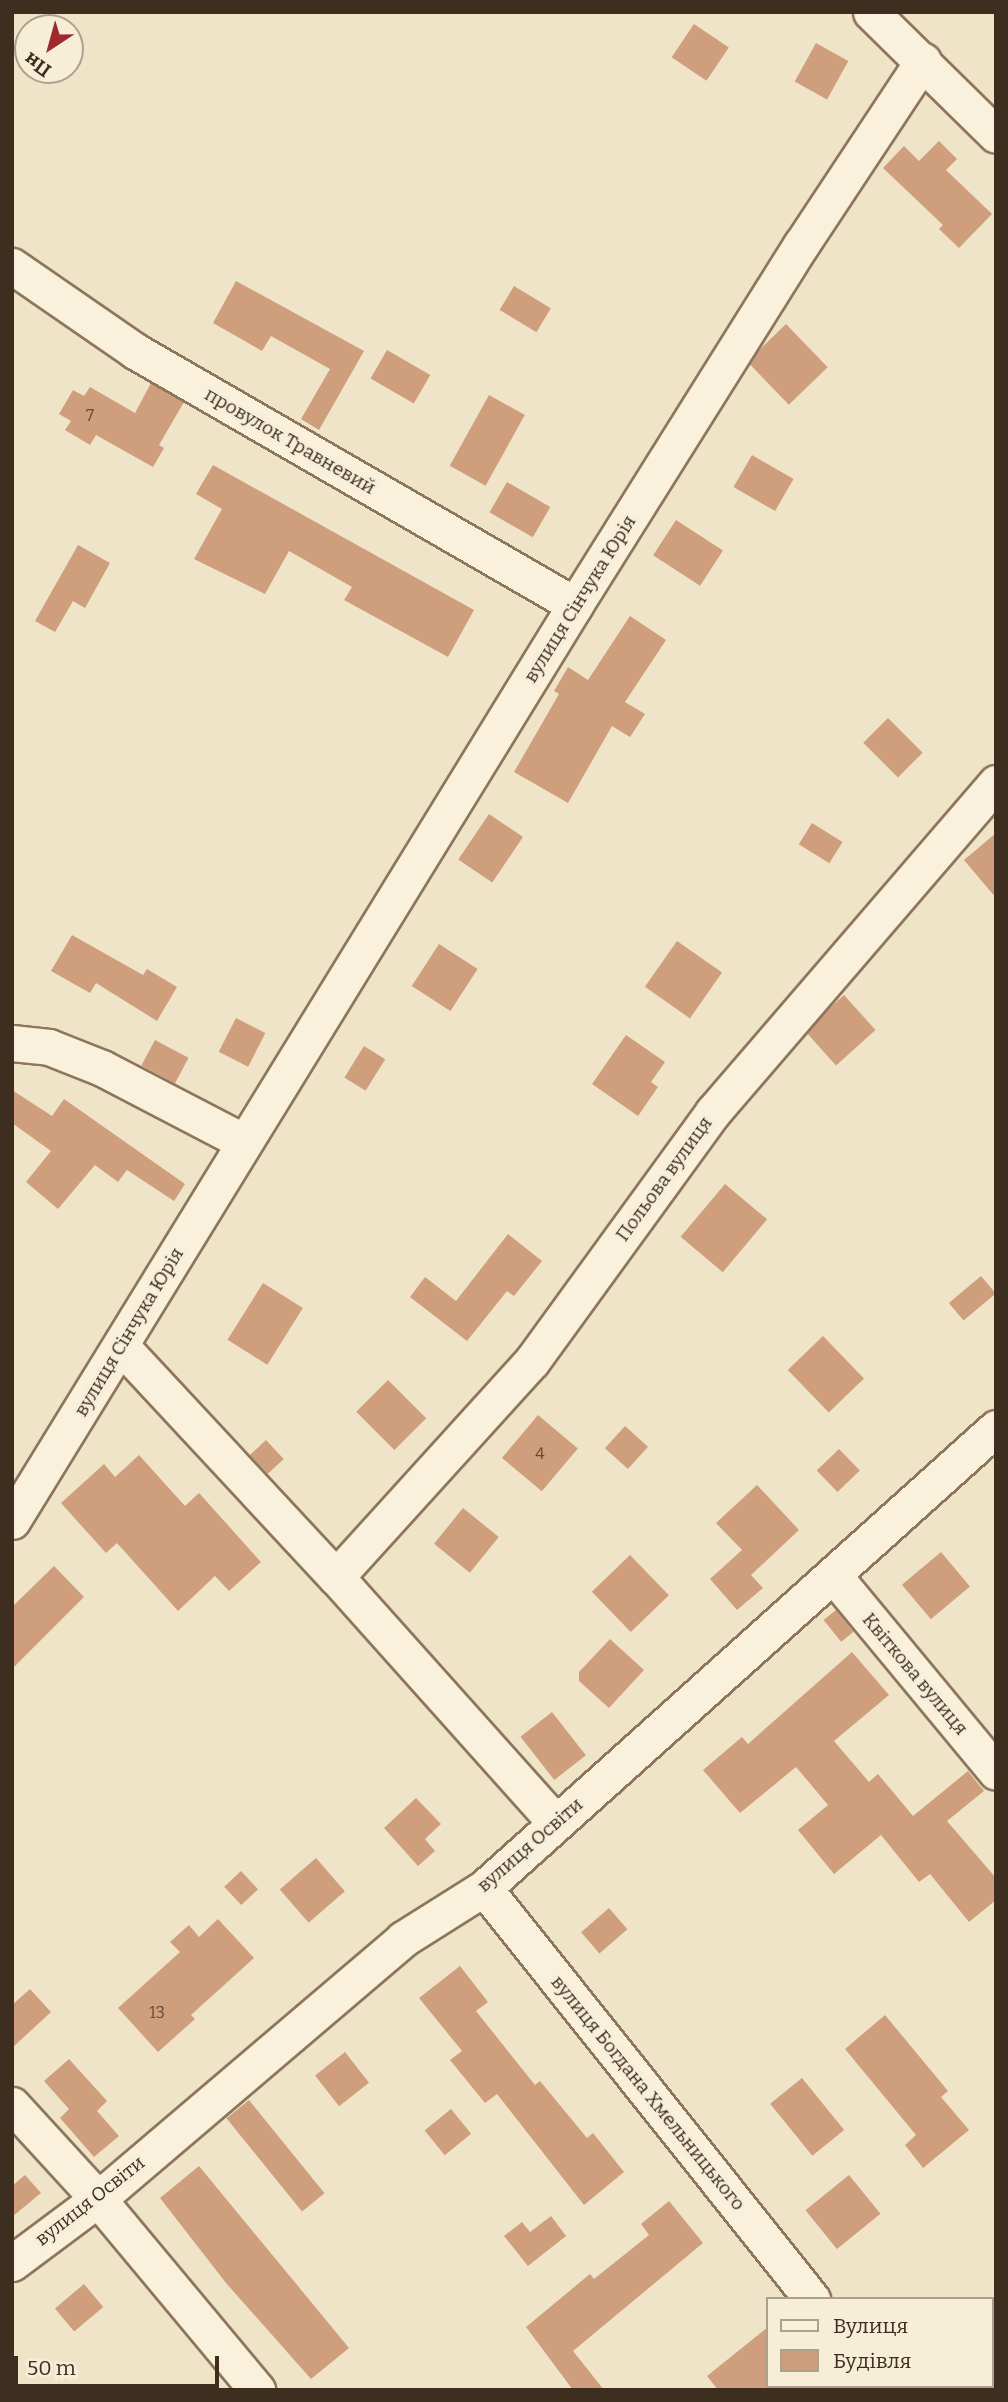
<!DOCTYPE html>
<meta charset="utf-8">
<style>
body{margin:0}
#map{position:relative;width:1008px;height:2402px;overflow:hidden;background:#f0e4c8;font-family:Bitter,serif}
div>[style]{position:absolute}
.building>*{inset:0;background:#cf9f7d;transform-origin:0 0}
.roads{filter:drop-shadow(2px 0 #8d765c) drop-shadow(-2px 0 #8d765c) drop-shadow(0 2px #8d765c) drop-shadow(0 -2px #8d765c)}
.minor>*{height:35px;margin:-17.5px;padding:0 17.5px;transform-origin:17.5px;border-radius:17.5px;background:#faf1dc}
span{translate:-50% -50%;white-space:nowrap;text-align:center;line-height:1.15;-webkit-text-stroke:5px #f7eed8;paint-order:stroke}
.number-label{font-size:16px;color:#624a37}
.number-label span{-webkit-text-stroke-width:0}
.street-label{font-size:19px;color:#3d2e20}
.frame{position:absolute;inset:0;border:14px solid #3d2e20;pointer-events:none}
.legend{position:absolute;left:766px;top:2297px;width:228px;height:91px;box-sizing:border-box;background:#f7eed8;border:2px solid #ada18e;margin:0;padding:9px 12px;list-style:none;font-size:21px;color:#3d2e20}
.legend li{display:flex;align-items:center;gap:14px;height:35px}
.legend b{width:35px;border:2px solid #ada18e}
.north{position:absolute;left:14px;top:14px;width:70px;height:70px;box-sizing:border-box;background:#f7eed8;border:2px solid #ada18e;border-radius:50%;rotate:216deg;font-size:19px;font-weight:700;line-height:28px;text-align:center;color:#3d2e20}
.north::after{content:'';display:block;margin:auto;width:24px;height:32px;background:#9e2a2b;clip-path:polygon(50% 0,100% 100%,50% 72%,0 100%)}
.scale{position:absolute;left:14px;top:2356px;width:205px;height:32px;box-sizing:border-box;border:4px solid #3d2e20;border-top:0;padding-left:9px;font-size:21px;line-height:24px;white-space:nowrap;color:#3d2e20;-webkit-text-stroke:5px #f7eed8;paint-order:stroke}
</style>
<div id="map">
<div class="building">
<div style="left:694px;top:24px;width:42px;height:40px;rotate:34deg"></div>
<div style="left:816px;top:43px;width:37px;height:44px;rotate:29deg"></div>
<div style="clip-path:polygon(939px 141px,957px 159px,946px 170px,992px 214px,959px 248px,939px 229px,943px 225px,883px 168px,904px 146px,919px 161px)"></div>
<div style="clip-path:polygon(236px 281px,364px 351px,319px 430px,301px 419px,330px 369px,271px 336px,262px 351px,213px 323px)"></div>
<div style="left:514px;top:286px;width:43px;height:28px;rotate:31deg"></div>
<div style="left:786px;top:324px;width:60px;height:54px;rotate:46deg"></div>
<div style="left:387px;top:350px;width:50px;height:33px;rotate:30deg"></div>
<div style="clip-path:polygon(151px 383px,184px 402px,159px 445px,164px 448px,153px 467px,96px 435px,90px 445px,65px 430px,71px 421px,59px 414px,73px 390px,84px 396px,90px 387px,135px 413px)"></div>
<div style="left:489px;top:395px;width:41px;height:81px;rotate:29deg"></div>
<div style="left:752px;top:455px;width:48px;height:37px;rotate:30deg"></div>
<div style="clip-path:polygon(213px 465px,474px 610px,448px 657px,344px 600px,352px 587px,289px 551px,265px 594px,194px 559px,222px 509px,196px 494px)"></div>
<div style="left:507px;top:482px;width:50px;height:35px;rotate:30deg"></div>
<div style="left:676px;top:520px;width:56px;height:42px;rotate:33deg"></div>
<div style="clip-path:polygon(78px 545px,110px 563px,85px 608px,73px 601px,55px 632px,35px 621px)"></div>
<div style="clip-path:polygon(630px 616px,666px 640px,625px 702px,645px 714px,630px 737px,612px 726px,568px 803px,514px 772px,559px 694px,554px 691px,568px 667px,588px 680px)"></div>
<div style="left:888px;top:718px;width:49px;height:35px;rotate:45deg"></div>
<div style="left:489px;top:814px;width:41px;height:55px;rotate:34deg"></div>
<div style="left:812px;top:823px;width:36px;height:25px;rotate:32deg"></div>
<div style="clip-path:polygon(996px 833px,996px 898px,964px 860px)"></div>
<div style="clip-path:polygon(72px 935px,143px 975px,147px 969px,177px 987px,157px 1021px,96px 983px,90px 993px,51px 971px)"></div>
<div style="left:677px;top:941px;width:55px;height:56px;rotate:35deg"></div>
<div style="left:439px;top:944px;width:46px;height:50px;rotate:33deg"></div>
<div style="left:844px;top:995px;width:47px;height:53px;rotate:48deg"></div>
<div style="left:236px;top:1018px;width:33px;height:38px;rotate:27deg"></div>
<div style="clip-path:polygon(626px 1035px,665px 1062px,651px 1082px,658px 1087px,638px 1116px,592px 1084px)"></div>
<div style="left:155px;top:1040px;width:38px;height:29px;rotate:28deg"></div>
<div style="left:364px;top:1046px;width:25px;height:37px;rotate:32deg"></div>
<div style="clip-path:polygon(12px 1090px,52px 1116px,64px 1099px,185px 1184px,174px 1201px,127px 1170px,118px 1182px,95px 1165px,58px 1209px,26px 1182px,51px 1151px,12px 1123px)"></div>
<div style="left:725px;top:1184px;width:55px;height:69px;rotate:40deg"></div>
<div style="clip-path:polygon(508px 1234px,542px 1261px,514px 1296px,507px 1291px,467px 1341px,410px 1297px,425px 1277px,456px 1301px)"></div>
<div style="left:981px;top:1276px;width:23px;height:42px;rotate:50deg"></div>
<div style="left:263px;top:1283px;width:47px;height:67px;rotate:32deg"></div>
<div style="left:823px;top:1336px;width:59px;height:49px;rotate:46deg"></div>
<div style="left:388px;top:1380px;width:54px;height:45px;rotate:45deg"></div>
<div style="left:538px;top:1415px;width:52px;height:56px;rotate:40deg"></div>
<div style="left:625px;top:1426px;width:31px;height:30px;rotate:42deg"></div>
<div style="left:266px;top:1440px;width:26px;height:22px;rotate:47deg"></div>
<div style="left:839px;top:1449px;width:30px;height:31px;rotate:46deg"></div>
<div style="clip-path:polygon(139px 1455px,185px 1506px,199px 1493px,261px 1562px,229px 1591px,215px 1576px,178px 1611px,117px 1543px,106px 1553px,61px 1503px,104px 1464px,115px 1477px)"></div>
<div style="clip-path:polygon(757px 1485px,799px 1530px,751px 1575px,763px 1588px,737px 1610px,710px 1579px,742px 1550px,716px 1523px)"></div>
<div style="left:463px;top:1508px;width:46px;height:46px;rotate:39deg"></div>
<div style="left:941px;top:1552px;width:45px;height:51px;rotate:50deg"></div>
<div style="left:630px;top:1555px;width:56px;height:53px;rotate:46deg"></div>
<div style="clip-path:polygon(54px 1566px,84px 1597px,12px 1669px,12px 1607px)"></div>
<div style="left:836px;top:1610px;width:28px;height:16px;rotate:51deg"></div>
<div style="clip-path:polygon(610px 1639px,644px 1670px,609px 1708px,579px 1681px,579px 1672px)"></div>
<div style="clip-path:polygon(852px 1652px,889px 1695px,834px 1741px,869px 1782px,878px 1774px,913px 1816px,968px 1771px,984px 1791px,947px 1821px,996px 1878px,996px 1900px,969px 1922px,930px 1874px,919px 1882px,881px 1835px,834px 1874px,798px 1830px,828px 1805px,796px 1767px,740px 1813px,703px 1770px,742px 1737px,748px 1744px)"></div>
<div style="left:552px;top:1712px;width:55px;height:40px;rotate:52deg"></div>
<div style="clip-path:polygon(416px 1798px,441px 1824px,425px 1839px,435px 1851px,418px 1866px,384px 1828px)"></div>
<div style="left:316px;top:1858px;width:44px;height:48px;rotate:49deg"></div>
<div style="left:241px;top:1871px;width:25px;height:23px;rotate:47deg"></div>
<div style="left:609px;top:1908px;width:28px;height:37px;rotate:49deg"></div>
<div style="clip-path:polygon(218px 1919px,254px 1958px,191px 2015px,195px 2019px,158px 2052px,118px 2008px,180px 1952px,170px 1942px,189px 1925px,199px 1937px)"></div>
<div style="clip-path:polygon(460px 1966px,488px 2002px,476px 2011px,535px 2085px,540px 2081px,587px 2138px,593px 2133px,624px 2172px,584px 2205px,497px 2094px,485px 2103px,450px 2060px,462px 2051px,419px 1998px)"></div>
<div style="clip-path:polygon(30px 1989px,51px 2012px,12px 2048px,12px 2005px)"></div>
<div style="clip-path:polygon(885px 2015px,948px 2091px,941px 2097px,969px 2130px,923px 2168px,905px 2145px,916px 2135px,845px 2049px)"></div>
<div style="left:345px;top:2052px;width:39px;height:38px;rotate:52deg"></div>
<div style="clip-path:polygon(69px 2059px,107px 2101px,97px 2111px,119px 2136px,94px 2157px,60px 2118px,69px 2109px,44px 2081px)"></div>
<div style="left:802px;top:2078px;width:67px;height:41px;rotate:51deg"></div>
<div style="left:249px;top:2100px;width:120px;height:29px;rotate:51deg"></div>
<div style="left:451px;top:2109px;width:32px;height:34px;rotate:51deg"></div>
<div style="clip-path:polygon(199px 2166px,349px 2348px,311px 2379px,226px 2283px,160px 2198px)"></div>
<div style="clip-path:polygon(25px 2175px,41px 2193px,12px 2217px,12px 2186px)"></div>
<div style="left:849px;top:2175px;width:50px;height:56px;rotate:51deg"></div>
<div style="clip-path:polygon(669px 2201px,703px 2243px,573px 2351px,604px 2390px,573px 2390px,526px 2327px,590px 2274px,594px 2279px,649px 2235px,641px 2224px)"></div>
<div style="clip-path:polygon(551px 2216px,566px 2236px,528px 2266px,504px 2236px,522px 2222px,530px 2232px)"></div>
<div style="left:84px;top:2284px;width:30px;height:38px;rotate:50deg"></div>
<div style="clip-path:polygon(768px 2327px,768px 2390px,718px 2390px,707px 2376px)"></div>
</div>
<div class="roads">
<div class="minor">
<div style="left:871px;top:12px;width:175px;rotate:44.5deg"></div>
<div style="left:12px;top:266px;width:150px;rotate:34.6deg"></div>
<div style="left:135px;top:351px;width:508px;rotate:30deg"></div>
<div style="left:12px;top:1043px;width:37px;rotate:6deg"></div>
<div style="left:49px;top:1047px;width:57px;rotate:21.6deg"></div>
<div style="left:102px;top:1068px;width:160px;rotate:27.5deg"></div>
<div style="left:121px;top:1346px;width:316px;rotate:47.1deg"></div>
<div style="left:336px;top:1577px;width:330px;rotate:48.2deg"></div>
<div style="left:12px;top:1521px;width:1075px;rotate:-58.42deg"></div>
<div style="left:575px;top:605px;width:425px;rotate:-57.9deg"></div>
<div style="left:801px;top:245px;width:221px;rotate:-56.5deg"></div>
<div style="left:834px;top:1576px;width:254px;rotate:50.4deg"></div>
<div style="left:336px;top:1577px;width:292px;rotate:-47.8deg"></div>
<div style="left:532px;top:1361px;width:308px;rotate:-54deg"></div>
<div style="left:713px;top:1112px;width:434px;rotate:-49.3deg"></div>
<div style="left:484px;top:1888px;width:526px;rotate:51.41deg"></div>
<div style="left:12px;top:2105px;width:127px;rotate:47.5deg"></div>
<div style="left:98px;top:2199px;width:249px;rotate:50.2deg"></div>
<div style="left:12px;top:2263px;width:107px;rotate:-36.7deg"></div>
<div style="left:98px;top:2199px;width:401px;rotate:-40.4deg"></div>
<div style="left:403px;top:1939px;width:96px;rotate:-32.2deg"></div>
<div style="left:484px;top:1888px;width:688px;rotate:-41.94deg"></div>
<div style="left:881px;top:2386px;width:5px;rotate:53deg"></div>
</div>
</div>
<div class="number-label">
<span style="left:90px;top:416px">7</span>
<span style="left:540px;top:1454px">4</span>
<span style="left:157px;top:2013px">13</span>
</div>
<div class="street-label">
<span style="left:290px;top:441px;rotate:30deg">провулок Травневий</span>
<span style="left:580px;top:599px;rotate:-58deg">вулиця Сінчука Юрія</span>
<span style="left:664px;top:1179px;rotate:-54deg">Польова вулиця</span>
<span style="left:129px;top:1332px;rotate:-59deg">вулиця Сінчука Юрія</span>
<span style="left:915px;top:1674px;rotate:50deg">Квіткова вулиця</span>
<span style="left:530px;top:1845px;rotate:-41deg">вулиця Освіти</span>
<span style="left:648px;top:2093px;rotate:51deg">вулиця Богдана Хмельницького</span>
<span style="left:90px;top:2201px;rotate:-38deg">вулиця Освіти</span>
</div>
<div class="frame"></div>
<ul class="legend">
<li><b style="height:9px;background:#faf1dc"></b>Вулиця</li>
<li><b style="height:19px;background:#cf9f7d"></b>Будівля</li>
</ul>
<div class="north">Пн</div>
<div class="scale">50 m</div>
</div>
